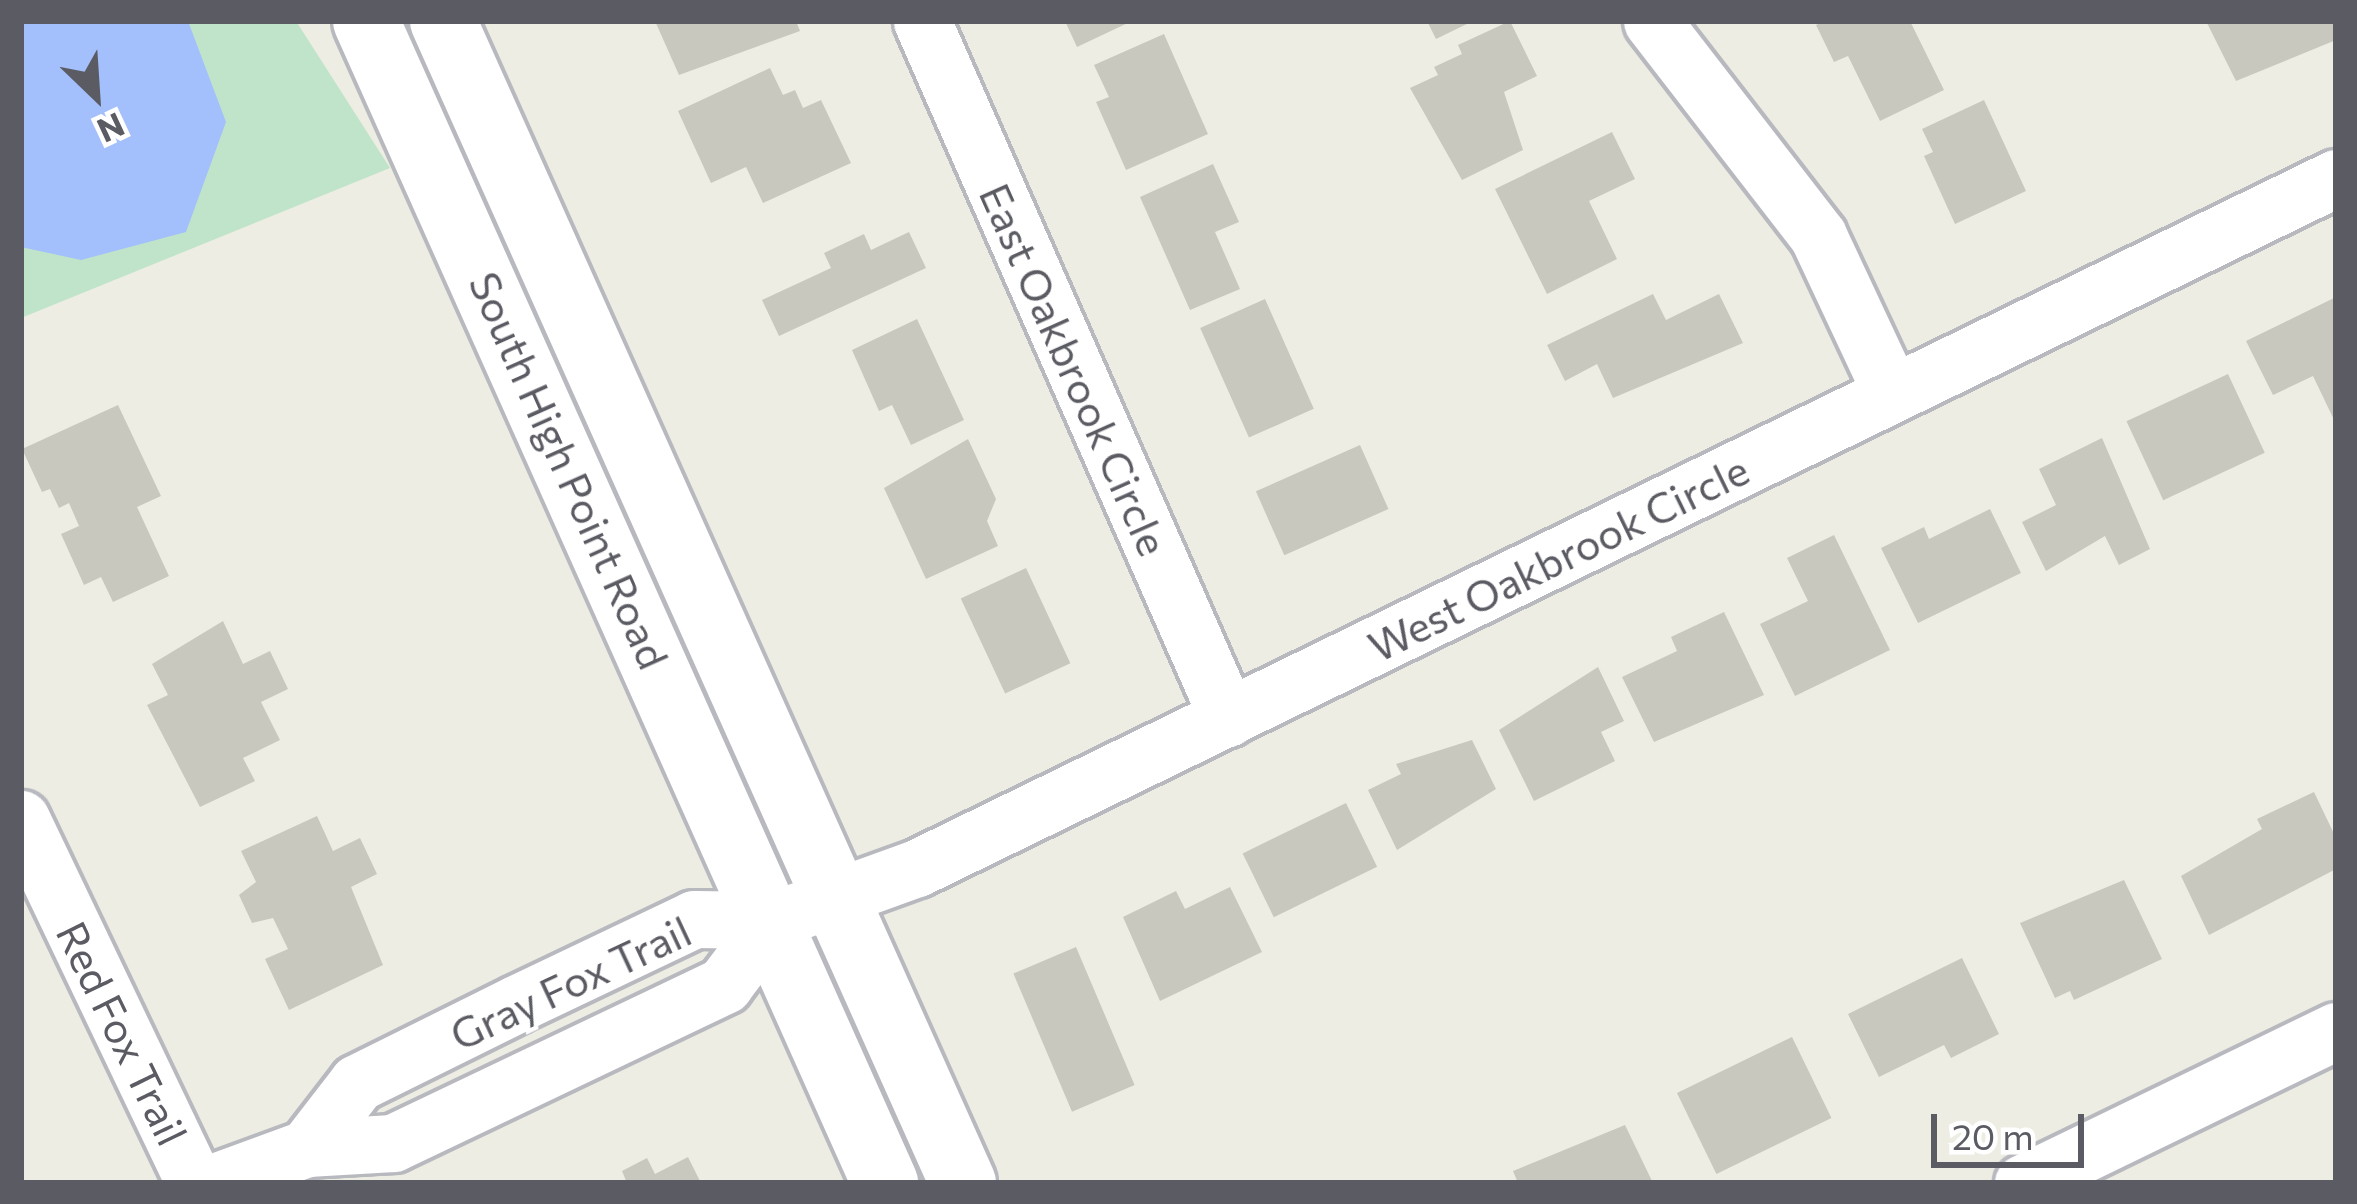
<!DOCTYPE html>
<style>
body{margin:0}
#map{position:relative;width:2357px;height:1204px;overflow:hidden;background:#edede3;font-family:Commissioner,sans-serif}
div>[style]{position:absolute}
.green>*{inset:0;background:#c0e4c9}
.water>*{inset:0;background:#a3bffc}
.building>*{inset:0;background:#c8c8bf;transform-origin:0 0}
.roads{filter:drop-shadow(3px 0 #b8b9bf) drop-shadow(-3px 0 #b8b9bf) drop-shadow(0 3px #b8b9bf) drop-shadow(0 -3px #b8b9bf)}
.street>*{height:57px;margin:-28.5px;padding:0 28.5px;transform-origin:28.5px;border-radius:28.5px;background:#fff}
.secondary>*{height:66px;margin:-33px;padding:0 33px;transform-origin:33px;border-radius:33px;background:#fff}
span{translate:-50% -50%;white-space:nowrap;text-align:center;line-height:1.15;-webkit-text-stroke:9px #fff;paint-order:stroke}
.street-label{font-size:42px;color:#5b5c63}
.frame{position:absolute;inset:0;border:24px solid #5b5c63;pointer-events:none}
.north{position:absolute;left:36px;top:36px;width:120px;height:120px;-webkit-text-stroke:9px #fff;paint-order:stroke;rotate:155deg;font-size:33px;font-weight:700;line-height:48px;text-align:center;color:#5b5c63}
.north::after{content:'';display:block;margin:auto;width:42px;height:54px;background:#5b5c63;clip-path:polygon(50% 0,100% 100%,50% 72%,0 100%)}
.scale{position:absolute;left:1931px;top:1114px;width:153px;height:54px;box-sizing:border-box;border:6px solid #5b5c63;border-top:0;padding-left:15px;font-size:36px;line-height:42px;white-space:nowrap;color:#5b5c63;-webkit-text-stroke:9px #fff;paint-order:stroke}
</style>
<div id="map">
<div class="green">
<div style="clip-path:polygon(21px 21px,296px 21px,390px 168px,21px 318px)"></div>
</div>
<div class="water">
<div style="clip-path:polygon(21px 21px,188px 21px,226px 122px,186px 232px,81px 260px,21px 247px)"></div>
</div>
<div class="building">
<div style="clip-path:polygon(655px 21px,796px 21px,800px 31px,679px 75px)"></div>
<div style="clip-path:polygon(1065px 21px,1132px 21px,1077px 47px)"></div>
<div style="clip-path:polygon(1427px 21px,1473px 21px,1436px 39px)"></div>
<div style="clip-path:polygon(1510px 21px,1537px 76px,1504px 92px,1523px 150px,1462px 180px,1410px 88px,1438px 75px,1434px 67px,1462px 54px,1458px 45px)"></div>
<div style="clip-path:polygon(1824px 21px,1910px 21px,1944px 90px,1880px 121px,1848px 56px,1834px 62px,1816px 25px)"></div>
<div style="clip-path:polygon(2206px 21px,2336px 21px,2336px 40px,2236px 81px)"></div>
<div style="clip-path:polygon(1164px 34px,1208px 134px,1126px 170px,1096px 102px,1109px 97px,1094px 65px)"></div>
<div style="clip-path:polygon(770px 68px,783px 95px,795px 90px,803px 108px,821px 100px,851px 163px,763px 203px,746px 167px,711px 183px,678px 111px)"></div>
<div style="clip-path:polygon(1984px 100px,2026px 191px,1955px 224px,1924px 156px,1933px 152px,1922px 129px)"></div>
<div style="clip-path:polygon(1612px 132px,1635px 179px,1589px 201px,1617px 259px,1547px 294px,1495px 189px)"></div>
<div style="clip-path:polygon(1213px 164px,1239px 222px,1215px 232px,1240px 289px,1190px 310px,1140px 197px)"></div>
<div style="clip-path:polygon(909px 232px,926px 268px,779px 336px,762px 300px,831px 268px,824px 253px,864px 234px,871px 250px)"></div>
<div style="clip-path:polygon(1653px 294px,1666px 320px,1719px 294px,1743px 343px,1613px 398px,1597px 364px,1565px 381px,1547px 345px)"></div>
<div style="clip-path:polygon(2336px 297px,2336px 424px,2313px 376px,2273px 395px,2246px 341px)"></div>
<div style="left:1265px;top:299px;width:120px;height:71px;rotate:66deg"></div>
<div style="clip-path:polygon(917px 319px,964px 420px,911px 445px,892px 405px,879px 411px,852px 350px)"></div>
<div style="left:2228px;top:374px;width:87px;height:112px;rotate:65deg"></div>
<div style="clip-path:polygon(118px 405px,161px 496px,137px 507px,169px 576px,113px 602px,101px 577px,84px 585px,61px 534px,79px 526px,69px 503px,59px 508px,50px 489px,42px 492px,22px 449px)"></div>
<div style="clip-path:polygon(2102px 438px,2150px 549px,2119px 565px,2105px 536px,2046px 571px,2022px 522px,2056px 505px,2039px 469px)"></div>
<div style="clip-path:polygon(968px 439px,996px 499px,987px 521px,998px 546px,926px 579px,884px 488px)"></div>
<div style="left:1360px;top:445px;width:70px;height:114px;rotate:66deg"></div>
<div style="clip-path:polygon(1990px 509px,2021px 573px,1918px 623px,1881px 548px,1924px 527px,1929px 539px)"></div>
<div style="clip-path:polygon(1834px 535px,1890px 650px,1795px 696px,1760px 624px,1808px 601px,1787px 558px)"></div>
<div style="left:1026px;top:568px;width:105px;height:72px;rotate:65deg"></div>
<div style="clip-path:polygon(1724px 612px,1764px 695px,1654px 742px,1622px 677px,1677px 651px,1671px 637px)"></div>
<div style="clip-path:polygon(223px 621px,243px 664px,270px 651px,288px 689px,261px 702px,280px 740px,243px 758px,255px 781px,200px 807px,147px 705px,168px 695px,152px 664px)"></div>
<div style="clip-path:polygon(1598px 667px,1624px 721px,1601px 732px,1615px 761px,1534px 801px,1499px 730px)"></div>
<div style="clip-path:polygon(1472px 740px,1496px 789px,1397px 850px,1368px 790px,1401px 774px,1396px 764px)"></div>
<div style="clip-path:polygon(2314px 792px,2336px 838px,2336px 869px,2209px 935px,2181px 876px,2262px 829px,2257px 819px)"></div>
<div style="left:1346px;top:803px;width:71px;height:115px;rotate:64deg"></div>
<div style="clip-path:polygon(317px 816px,333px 851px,360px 838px,377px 874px,351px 887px,383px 965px,289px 1010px,265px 959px,288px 949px,273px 918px,252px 923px,239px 895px,256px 882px,241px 851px)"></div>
<div style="clip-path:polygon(2124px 880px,2162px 959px,2074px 1000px,2070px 991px,2055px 998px,2020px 923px)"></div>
<div style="clip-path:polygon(1230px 887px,1262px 952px,1160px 1001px,1123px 917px,1176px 891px,1185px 909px)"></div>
<div style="left:1076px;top:947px;width:150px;height:68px;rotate:67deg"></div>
<div style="clip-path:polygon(1962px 958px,1999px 1034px,1951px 1058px,1944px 1045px,1879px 1077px,1848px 1014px)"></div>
<div style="left:1792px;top:1037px;width:90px;height:128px;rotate:64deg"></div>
<div style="clip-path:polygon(1625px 1125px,1653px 1183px,1518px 1183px,1513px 1171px)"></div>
<div style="clip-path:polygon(688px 1157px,701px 1183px,627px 1183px,622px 1171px,647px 1158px,655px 1174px)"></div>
</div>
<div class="roads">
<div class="street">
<div style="left:922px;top:21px;width:761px;rotate:66.3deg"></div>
<div style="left:1652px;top:21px;width:272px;rotate:52.3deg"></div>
<div style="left:1818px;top:236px;width:170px;rotate:64.9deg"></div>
<div style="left:21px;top:819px;width:403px;rotate:64.5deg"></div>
<div style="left:307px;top:1148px;width:82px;rotate:-52.4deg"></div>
<div style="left:357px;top:1083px;width:178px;rotate:-26.4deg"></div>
<div style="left:516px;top:1004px;width:197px;rotate:-25.5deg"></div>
<div style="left:694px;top:919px;width:79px;rotate:0.7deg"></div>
<div style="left:773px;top:920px;width:153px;rotate:-19.9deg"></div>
<div style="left:917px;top:868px;width:1578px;rotate:-25.93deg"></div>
<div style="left:212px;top:1183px;width:101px;rotate:-20.2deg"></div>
<div style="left:307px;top:1148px;width:86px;rotate:-3.3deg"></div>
<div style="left:393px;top:1143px;width:367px;rotate:-25.5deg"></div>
<div style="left:724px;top:985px;width:81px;rotate:-53deg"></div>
<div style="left:2023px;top:1183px;width:348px;rotate:-25.9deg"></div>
</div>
<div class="secondary">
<div style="left:366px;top:21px;width:1273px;rotate:65.93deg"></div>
<div style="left:443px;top:21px;width:1273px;rotate:65.89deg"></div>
</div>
</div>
<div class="street-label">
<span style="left:1075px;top:369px;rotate:66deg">East Oakbrook Circle</span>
<span style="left:570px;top:470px;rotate:66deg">South High Point Road</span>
<span style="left:1558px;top:557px;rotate:-26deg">West Oakbrook Circle</span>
<span style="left:570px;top:982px;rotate:-25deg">Gray Fox Trail</span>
<span style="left:123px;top:1033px;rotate:64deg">Red Fox Trail</span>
</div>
<div class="frame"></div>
<div class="north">N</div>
<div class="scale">20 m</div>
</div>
